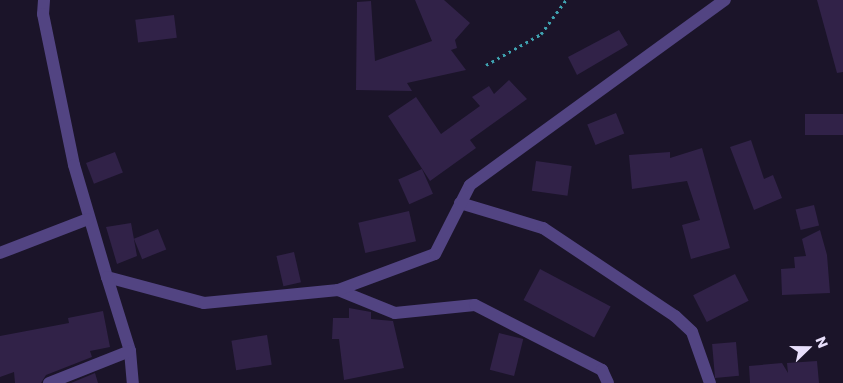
<!DOCTYPE html>
<style>
body{margin:0}
#map{position:relative;width:843px;height:383px;overflow:hidden;background:#1b1429;font-family:Poppins,sans-serif}
div>[style]{position:absolute}
.building>*{inset:0;background:#312248;transform-origin:0 0}
.path>*{height:3px;margin-top:-1.5px;transform-origin:0;background:repeating-linear-gradient(90deg,#3fa2b0 0 2.5px,transparent 0 6.5px)}
.minor>*{height:12px;margin:-6px;padding:0 6px;transform-origin:6px;border-radius:6px;background:#524482}
span{translate:-50% -50%;white-space:nowrap;text-align:center;line-height:1.15;-webkit-text-stroke:4.5px #1b1429;paint-order:stroke}
.north{position:absolute;left:783px;top:323px;width:50px;height:50px;-webkit-text-stroke:4px #1b1429;paint-order:stroke;rotate:68deg;font-size:14px;font-weight:700;line-height:20px;text-align:center;color:#e8dffb}
.north::after{content:'';display:block;margin:auto;width:18px;height:22px;background:#e8dffb;clip-path:polygon(50% 0,100% 100%,50% 72%,0 100%)}
</style>
<div id="map">
<div class="building">
<div style="clip-path:polygon(415px 0,444px 0,470px 23px,455px 40px,457px 48px,451px 50px,466px 70px,407px 83px,412px 91px,356px 90px,357px 2px,371px 1px,375px 61px,432px 41px)"></div>
<div style="clip-path:polygon(817px 0,843px 0,843px 72px,837px 73px)"></div>
<div style="left:174px;top:15px;width:23px;height:39px;rotate:83deg"></div>
<div style="clip-path:polygon(619px 30px,628px 45px,577px 75px,568px 57px)"></div>
<div style="clip-path:polygon(509px 80px,527px 99px,470px 140px,476px 148px,430px 181px,388px 116px,416px 97px,441px 134px,480px 106px,472px 97px,489px 86px,494px 94px)"></div>
<div style="left:616px;top:113px;width:22px;height:31px;rotate:68deg"></div>
<div style="left:843px;top:114px;width:21px;height:38px;rotate:90deg"></div>
<div style="clip-path:polygon(751px 140px,764px 179px,773px 175px,782px 198px,754px 210px,730px 147px)"></div>
<div style="clip-path:polygon(702px 148px,730px 248px,691px 259px,682px 225px,700px 220px,687px 181px,632px 189px,629px 155px,670px 152px,670px 158px)"></div>
<div style="left:115px;top:152px;width:22px;height:31px;rotate:69deg"></div>
<div style="left:536px;top:161px;width:36px;height:30px;rotate:8deg"></div>
<div style="left:422px;top:169px;width:27px;height:26px;rotate:66deg"></div>
<div style="left:814px;top:205px;width:21px;height:19px;rotate:76deg"></div>
<div style="left:409px;top:211px;width:31px;height:52px;rotate:77deg"></div>
<div style="clip-path:polygon(131px 223px,137px 256px,117px 264px,106px 227px)"></div>
<div style="left:158px;top:229px;width:22px;height:26px;rotate:68deg"></div>
<div style="clip-path:polygon(820px 230px,827px 255px,830px 293px,782px 295px,781px 269px,795px 268px,794px 257px,806px 256px,802px 239px)"></div>
<div style="left:294px;top:252px;width:31px;height:18px;rotate:77deg"></div>
<div style="left:540px;top:269px;width:80px;height:35px;rotate:28deg"></div>
<div style="left:735px;top:274px;width:30px;height:47px;rotate:63deg"></div>
<div style="clip-path:polygon(349px 308px,371px 312px,371px 319px,393px 321px,404px 368px,344px 380px,339px 339px,332px 339px,333px 318px,349px 318px)"></div>
<div style="clip-path:polygon(103px 311px,110px 347px,90px 351px,92px 357px,46px 375px,41px 383px,15px 383px,14px 372px,0 377px,0 336px,69px 323px,68px 318px)"></div>
<div style="left:499px;top:333px;width:25px;height:38px;rotate:14deg"></div>
<div style="left:267px;top:335px;width:30px;height:36px;rotate:81deg"></div>
<div style="left:736px;top:342px;width:34px;height:24px;rotate:85deg"></div>
<div style="clip-path:polygon(817px 361px,819px 383px,750px 383px,749px 366px,782px 363px,788px 373px,787px 363px)"></div>
<div style="clip-path:polygon(95px 373px,98px 383px,71px 383px)"></div>
</div>
<div class="path">
<div style="left:486px;top:65px;width:63px;rotate:-29.4deg"></div>
<div style="left:541px;top:34px;width:42px;rotate:-53.7deg"></div>
</div>
<div class="minor">
<div style="left:44px;top:0;width:14px;rotate:94deg"></div>
<div style="left:43px;top:14px;width:154px;rotate:78.4deg"></div>
<div style="left:74px;top:165px;width:117px;rotate:73.6deg"></div>
<div style="left:107px;top:277px;width:100px;rotate:15deg"></div>
<div style="left:204px;top:303px;width:135px;rotate:-5.5deg"></div>
<div style="left:338px;top:290px;width:61px;rotate:22deg"></div>
<div style="left:395px;top:313px;width:80px;rotate:-5.7deg"></div>
<div style="left:475px;top:305px;width:143px;rotate:27.1deg"></div>
<div style="left:602px;top:370px;width:14px;rotate:65deg"></div>
<div style="left:460px;top:203px;width:87px;rotate:16.8deg"></div>
<div style="left:543px;top:228px;width:159px;rotate:33.7deg"></div>
<div style="left:675px;top:316px;width:23px;rotate:43deg"></div>
<div style="left:692px;top:332px;width:54px;rotate:70.6deg"></div>
<div style="left:0;top:253px;width:94px;rotate:-21.1deg"></div>
<div style="left:107px;top:277px;width:77px;rotate:72.7deg"></div>
<div style="left:130px;top:351px;width:32px;rotate:85deg"></div>
<div style="left:338px;top:290px;width:103px;rotate:-20.4deg"></div>
<div style="left:435px;top:254px;width:77px;rotate:-63.1deg"></div>
<div style="left:470px;top:185px;width:315px;rotate:-36deg"></div>
<div style="left:49px;top:383px;width:87px;rotate:-21.6deg"></div>
</div>
<div class="north">N</div>
</div>
